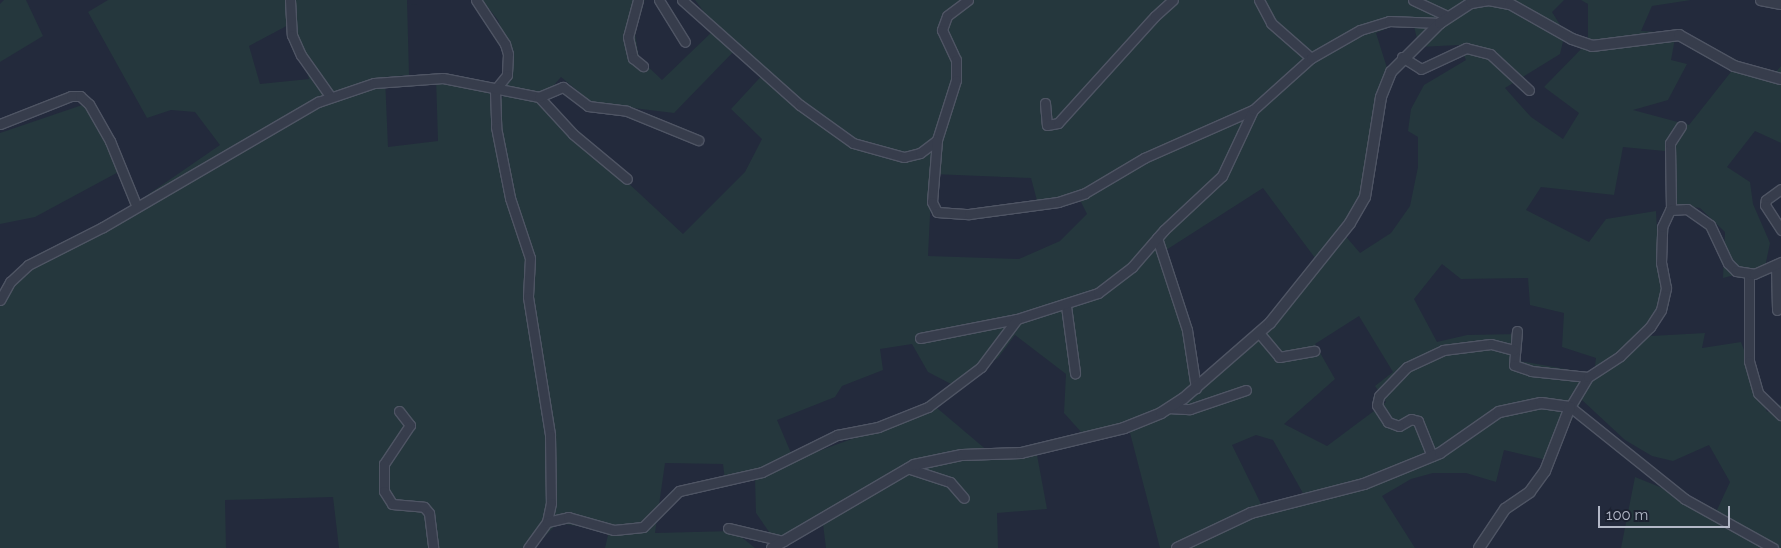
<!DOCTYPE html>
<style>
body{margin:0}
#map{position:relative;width:1781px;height:548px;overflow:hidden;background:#232a3c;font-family:Raleway,sans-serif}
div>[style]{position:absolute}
.green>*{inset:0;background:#25373d}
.roads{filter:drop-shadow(1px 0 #4f5564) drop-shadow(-1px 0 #4f5564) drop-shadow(0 1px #4f5564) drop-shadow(0 -1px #4f5564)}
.minor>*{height:9px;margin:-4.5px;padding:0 4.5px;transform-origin:4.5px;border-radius:4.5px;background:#373d4c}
.tertiary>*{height:10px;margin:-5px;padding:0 5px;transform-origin:5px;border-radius:5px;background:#373d4c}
span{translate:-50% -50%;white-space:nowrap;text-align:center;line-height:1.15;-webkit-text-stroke:4px #1c2231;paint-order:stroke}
.scale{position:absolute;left:1598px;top:506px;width:132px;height:22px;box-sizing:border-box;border:2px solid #b3b8c7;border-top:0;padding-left:6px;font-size:15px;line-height:18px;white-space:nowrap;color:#b3b8c7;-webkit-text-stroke:4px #1c2231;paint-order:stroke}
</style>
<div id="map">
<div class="green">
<div style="clip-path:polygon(4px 0,26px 0,43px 36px,0 62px,0 4px)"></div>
<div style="clip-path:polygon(evenodd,108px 0,407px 0,409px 75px,385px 77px,388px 147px,438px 141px,436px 78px,455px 77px,502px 99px,507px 82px,506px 41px,498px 20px,482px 0,645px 0,633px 21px,639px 58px,662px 80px,716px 28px,695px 0,1564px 0,1552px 12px,1565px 33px,1560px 54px,1505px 88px,1531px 117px,1563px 139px,1579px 113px,1544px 87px,1588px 42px,1588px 4px,1581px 0,1691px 0,1652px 6px,1641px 31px,1676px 33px,1671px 60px,1687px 64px,1668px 100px,1633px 110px,1689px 125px,1738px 63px,1775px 73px,1781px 66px,1781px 143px,1755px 131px,1727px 167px,1750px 182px,1753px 204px,1770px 243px,1765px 267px,1723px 278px,1725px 232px,1700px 208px,1669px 203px,1665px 151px,1623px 147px,1614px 195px,1541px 187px,1526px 210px,1589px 242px,1606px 219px,1656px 211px,1659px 267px,1667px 311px,1651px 336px,1705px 333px,1702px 348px,1741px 342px,1767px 412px,1781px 404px,1781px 548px,1621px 548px,1635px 477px,1717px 510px,1730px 482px,1709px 445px,1673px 461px,1652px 456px,1625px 440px,1582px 400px,1551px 461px,1504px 450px,1496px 482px,1466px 473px,1433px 473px,1411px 479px,1382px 496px,1415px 548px,1160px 548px,1129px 429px,1082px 433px,1064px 413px,1066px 374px,1015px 335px,998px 358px,953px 385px,928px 372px,912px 344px,880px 349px,883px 370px,842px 386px,835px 397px,777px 420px,794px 460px,937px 408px,989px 452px,1037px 455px,1047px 509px,997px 513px,998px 548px,826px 548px,822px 516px,776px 542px,756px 513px,755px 478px,725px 480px,723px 464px,665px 463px,655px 533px,734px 531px,755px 548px,605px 548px,609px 531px,558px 523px,533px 548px,339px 548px,333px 497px,225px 500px,226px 548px,0 548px,0 296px,10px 276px,98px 229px,220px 145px,195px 112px,171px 110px,147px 118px,88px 12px,108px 0,1412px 18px,1419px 47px,1459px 45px,1466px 60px,1424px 85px,1411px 109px,1408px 131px,1418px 137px,1418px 167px,1410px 206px,1391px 233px,1360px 253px,1342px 232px,1365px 189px,1388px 71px,1376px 33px,1412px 18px,108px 0,294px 22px,309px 79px,260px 84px,249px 46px,294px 22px,108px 0,738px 47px,766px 71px,731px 109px,762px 139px,745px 172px,683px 234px,540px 101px,561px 77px,592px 103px,674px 113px,738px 47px,108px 0,932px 174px,1031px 178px,1039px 208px,1078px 196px,1087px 214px,1060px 241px,1019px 259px,928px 256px,932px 174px,108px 0,1263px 188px,1315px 258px,1251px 346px,1194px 392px,1177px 299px,1163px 252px,1263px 188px,108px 0,1442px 264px,1461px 279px,1528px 278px,1530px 305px,1564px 313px,1562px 347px,1596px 358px,1594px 374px,1519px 361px,1518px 334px,1467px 335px,1437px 342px,1414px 299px,1442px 264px,108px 0,1359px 316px,1393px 372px,1375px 386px,1386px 402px,1327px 446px,1284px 424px,1335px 379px,1315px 344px,1359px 316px,108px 0,1256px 435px,1273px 440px,1304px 495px,1262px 506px,1232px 445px,1256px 435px)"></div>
<div style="clip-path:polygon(91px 102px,124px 169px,35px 217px,0 224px,0 133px)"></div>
</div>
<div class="roads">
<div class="minor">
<div style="left:290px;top:0;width:35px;rotate:87deg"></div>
<div style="left:292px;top:35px;width:22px;rotate:66deg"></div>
<div style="left:301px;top:55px;width:50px;rotate:54.7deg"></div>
<div style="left:476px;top:0;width:53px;rotate:56.6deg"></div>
<div style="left:505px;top:44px;width:10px;rotate:73deg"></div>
<div style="left:508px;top:54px;width:21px;rotate:93deg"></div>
<div style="left:507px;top:75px;width:19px;rotate:129deg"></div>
<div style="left:495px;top:90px;width:37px;rotate:88deg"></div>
<div style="left:496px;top:127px;width:72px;rotate:78.8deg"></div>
<div style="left:510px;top:198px;width:63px;rotate:71.6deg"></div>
<div style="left:530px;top:258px;width:39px;rotate:93deg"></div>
<div style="left:528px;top:297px;width:140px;rotate:80.9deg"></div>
<div style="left:550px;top:435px;width:68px;rotate:89.2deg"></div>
<div style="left:551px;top:503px;width:19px;rotate:102deg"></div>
<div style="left:547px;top:522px;width:32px;rotate:126deg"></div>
<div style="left:638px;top:0;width:38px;rotate:105deg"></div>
<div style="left:628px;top:37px;width:22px;rotate:77deg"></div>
<div style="left:633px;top:58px;width:13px;rotate:39deg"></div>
<div style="left:659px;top:0;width:49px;rotate:58.2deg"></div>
<div style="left:682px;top:0;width:158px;rotate:41.7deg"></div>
<div style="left:800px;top:105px;width:65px;rotate:35.6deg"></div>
<div style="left:853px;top:143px;width:53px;rotate:15.4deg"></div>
<div style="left:904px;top:157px;width:16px;rotate:-14deg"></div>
<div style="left:920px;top:153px;width:21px;rotate:-37deg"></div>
<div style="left:968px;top:0;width:26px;rotate:143deg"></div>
<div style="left:947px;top:16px;width:15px;rotate:110deg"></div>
<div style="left:942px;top:30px;width:33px;rotate:65deg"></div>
<div style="left:956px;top:60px;width:20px;rotate:90deg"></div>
<div style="left:956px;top:80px;width:63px;rotate:107.6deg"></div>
<div style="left:937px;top:140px;width:62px;rotate:94.6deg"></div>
<div style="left:932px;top:202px;width:11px;rotate:63deg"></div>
<div style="left:937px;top:212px;width:32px;rotate:4deg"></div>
<div style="left:969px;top:214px;width:90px;rotate:-7.7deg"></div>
<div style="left:1058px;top:202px;width:28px;rotate:-18deg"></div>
<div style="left:1085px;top:193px;width:69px;rotate:-30.7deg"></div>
<div style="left:1144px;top:158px;width:119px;rotate:-23.8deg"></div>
<div style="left:1259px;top:0;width:26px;rotate:62deg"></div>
<div style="left:1271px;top:23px;width:53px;rotate:41.2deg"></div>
<div style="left:1413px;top:0;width:38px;rotate:25deg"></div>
<div style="left:1760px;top:0;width:21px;rotate:11deg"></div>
<div style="left:1402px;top:57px;width:22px;rotate:32deg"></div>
<div style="left:1421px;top:69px;width:50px;rotate:-25deg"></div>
<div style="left:1466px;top:48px;width:25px;rotate:14deg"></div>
<div style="left:1490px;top:54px;width:53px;rotate:42.7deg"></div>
<div style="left:539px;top:97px;width:50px;rotate:47.4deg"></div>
<div style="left:573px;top:134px;width:70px;rotate:39.8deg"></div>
<div style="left:1045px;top:103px;width:22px;rotate:85deg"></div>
<div style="left:1047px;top:125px;width:11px;rotate:-10deg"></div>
<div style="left:1058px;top:123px;width:144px;rotate:-47.8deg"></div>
<div style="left:1155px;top:16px;width:24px;rotate:-42deg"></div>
<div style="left:0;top:124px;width:76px;rotate:-21.5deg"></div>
<div style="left:71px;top:96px;width:9px"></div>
<div style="left:80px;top:96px;width:12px;rotate:42deg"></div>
<div style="left:89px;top:104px;width:43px;rotate:60.4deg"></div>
<div style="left:110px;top:141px;width:71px;rotate:67.8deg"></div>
<div style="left:1781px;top:189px;width:19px;rotate:144deg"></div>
<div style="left:1766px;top:200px;width:5px;rotate:101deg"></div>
<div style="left:1765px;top:205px;width:30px;rotate:57deg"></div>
<div style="left:1671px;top:209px;width:66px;rotate:-90.9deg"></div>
<div style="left:1670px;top:143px;width:20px;rotate:-57deg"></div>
<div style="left:1157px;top:238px;width:97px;rotate:71.9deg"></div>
<div style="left:1187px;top:330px;width:59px;rotate:81.2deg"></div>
<div style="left:1776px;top:265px;width:45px;rotate:88.7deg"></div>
<div style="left:1749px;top:274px;width:87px;rotate:90deg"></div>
<div style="left:1749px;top:361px;width:33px;rotate:74deg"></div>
<div style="left:1758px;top:393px;width:32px;rotate:44deg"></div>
<div style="left:0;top:300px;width:21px;rotate:-61deg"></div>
<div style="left:10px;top:282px;width:25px;rotate:-43deg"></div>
<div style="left:28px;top:265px;width:84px;rotate:-26.9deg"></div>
<div style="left:103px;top:227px;width:249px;rotate:-30.2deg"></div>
<div style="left:318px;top:102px;width:59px;rotate:-18.7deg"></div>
<div style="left:374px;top:83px;width:69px;rotate:-4.1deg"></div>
<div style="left:443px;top:78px;width:98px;rotate:11.2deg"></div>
<div style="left:539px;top:97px;width:26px;rotate:-23deg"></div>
<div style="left:563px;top:87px;width:31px;rotate:37deg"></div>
<div style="left:588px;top:106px;width:39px;rotate:7deg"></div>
<div style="left:627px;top:111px;width:77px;rotate:22.2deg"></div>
<div style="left:1066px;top:306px;width:68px;rotate:82.3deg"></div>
<div style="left:1517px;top:331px;width:34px;rotate:95deg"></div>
<div style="left:1514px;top:365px;width:18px;rotate:19deg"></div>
<div style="left:1531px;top:371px;width:57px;rotate:6deg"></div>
<div style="left:1260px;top:334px;width:30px;rotate:50deg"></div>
<div style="left:1279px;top:357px;width:36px;rotate:-10deg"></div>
<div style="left:920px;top:338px;width:99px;rotate:-11.1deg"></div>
<div style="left:1017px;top:319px;width:85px;rotate:-17.8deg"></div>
<div style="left:1098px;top:293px;width:43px;rotate:-37.4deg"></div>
<div style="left:1132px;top:267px;width:49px;rotate:-49.1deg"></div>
<div style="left:1164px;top:230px;width:79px;rotate:-43deg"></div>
<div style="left:1222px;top:176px;width:73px;rotate:-64.8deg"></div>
<div style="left:1253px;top:110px;width:78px;rotate:-41.9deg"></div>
<div style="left:1311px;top:58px;width:56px;rotate:-29.7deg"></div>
<div style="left:1360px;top:30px;width:30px;rotate:-17deg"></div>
<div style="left:1389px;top:21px;width:51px;rotate:2.2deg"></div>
<div style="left:1168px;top:408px;width:22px;rotate:3deg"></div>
<div style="left:1190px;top:409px;width:59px;rotate:-18.7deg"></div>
<div style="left:399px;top:411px;width:18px;rotate:52deg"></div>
<div style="left:410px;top:425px;width:47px;rotate:123.7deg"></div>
<div style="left:384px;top:464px;width:27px;rotate:90deg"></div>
<div style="left:384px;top:491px;width:15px;rotate:58deg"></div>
<div style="left:392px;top:504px;width:32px;rotate:5deg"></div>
<div style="left:424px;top:507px;width:8px;rotate:50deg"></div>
<div style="left:429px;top:513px;width:35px;rotate:83deg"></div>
<div style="left:1432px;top:456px;width:38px;rotate:-112deg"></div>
<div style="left:1418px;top:421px;width:7px;rotate:-164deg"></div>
<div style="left:1411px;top:419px;width:14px;rotate:150deg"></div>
<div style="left:1399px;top:426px;width:12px;rotate:-160deg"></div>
<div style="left:1388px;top:422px;width:20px;rotate:-123deg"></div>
<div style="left:1377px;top:405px;width:9px;rotate:-77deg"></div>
<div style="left:1379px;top:396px;width:40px;rotate:-46deg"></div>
<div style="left:1407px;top:367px;width:40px;rotate:-25deg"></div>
<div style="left:1443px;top:350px;width:48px;rotate:-7.1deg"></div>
<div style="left:1491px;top:344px;width:24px;rotate:15deg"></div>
<div style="left:907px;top:468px;width:45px;rotate:18deg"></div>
<div style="left:950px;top:482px;width:21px;rotate:49deg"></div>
<div style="left:547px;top:522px;width:22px;rotate:-13deg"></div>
<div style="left:568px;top:517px;width:48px;rotate:15.8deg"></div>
<div style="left:614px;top:530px;width:29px;rotate:-6deg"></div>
<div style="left:643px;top:527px;width:51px;rotate:-45deg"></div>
<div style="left:679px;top:491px;width:85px;rotate:-12.9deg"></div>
<div style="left:762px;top:472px;width:84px;rotate:-26.3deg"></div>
<div style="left:837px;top:435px;width:42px;rotate:-11deg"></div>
<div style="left:878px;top:427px;width:54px;rotate:-21.8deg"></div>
<div style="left:928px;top:407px;width:66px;rotate:-37deg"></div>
<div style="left:981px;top:367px;width:60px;rotate:-53.1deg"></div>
<div style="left:728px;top:528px;width:57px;rotate:13.3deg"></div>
<div style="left:1773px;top:548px;width:101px;rotate:-150.9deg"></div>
<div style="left:1685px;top:499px;width:147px;rotate:-141.3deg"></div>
<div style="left:1570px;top:407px;width:35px;rotate:-59deg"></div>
<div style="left:1588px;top:377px;width:38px;rotate:-33deg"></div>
<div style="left:1620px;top:356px;width:42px;rotate:-44deg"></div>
<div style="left:1650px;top:327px;width:20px;rotate:-57deg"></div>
<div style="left:1661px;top:310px;width:23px;rotate:-77deg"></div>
<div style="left:1666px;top:288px;width:25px;rotate:-101deg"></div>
<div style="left:1661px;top:263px;width:36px;rotate:-88deg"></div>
<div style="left:1662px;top:227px;width:19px;rotate:-65deg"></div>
<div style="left:1670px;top:210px;width:17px;rotate:-3deg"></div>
<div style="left:1687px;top:209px;width:28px;rotate:35deg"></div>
<div style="left:1710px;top:225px;width:42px;rotate:64.7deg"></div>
<div style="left:1728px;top:263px;width:11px;rotate:45deg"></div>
<div style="left:1736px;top:271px;width:18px;rotate:9deg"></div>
<div style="left:1754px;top:274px;width:30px;rotate:-24deg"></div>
</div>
<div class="tertiary">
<div style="left:772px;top:548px;width:164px;rotate:-30.3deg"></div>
<div style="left:914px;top:465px;width:49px;rotate:-11.8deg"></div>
<div style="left:962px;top:455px;width:59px;rotate:-1.9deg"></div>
<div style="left:1021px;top:453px;width:106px;rotate:-13.6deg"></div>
<div style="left:1124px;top:428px;width:40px;rotate:-22deg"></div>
<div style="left:1161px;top:413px;width:27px;rotate:-33deg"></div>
<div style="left:1184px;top:398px;width:114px;rotate:-41.1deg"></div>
<div style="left:1270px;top:323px;width:128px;rotate:-51.3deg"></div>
<div style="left:1350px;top:223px;width:30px;rotate:-60deg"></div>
<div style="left:1365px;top:197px;width:101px;rotate:-80.9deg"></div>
<div style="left:1381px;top:97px;width:27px;rotate:-68deg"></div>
<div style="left:1391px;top:72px;width:69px;rotate:-45deg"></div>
<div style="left:1440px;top:23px;width:37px;rotate:-33deg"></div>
<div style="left:1471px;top:3px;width:18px;rotate:-9deg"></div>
<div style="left:1489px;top:0;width:21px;rotate:11deg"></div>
<div style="left:1510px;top:4px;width:71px;rotate:29.4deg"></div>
<div style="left:1572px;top:39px;width:21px;rotate:19deg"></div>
<div style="left:1592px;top:46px;width:88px;rotate:-7.2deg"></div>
<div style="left:1679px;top:35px;width:63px;rotate:29.4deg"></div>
<div style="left:1734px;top:66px;width:49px;rotate:15.5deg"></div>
<div style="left:1177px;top:548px;width:82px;rotate:-25.3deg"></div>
<div style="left:1251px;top:513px;width:117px;rotate:-14.4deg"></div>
<div style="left:1364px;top:484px;width:82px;rotate:-22.2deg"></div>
<div style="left:1440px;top:453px;width:72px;rotate:-34.8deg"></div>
<div style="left:1499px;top:412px;width:43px;rotate:-12.1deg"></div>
<div style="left:1541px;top:403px;width:29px;rotate:8deg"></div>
<div style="left:1570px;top:407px;width:69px;rotate:111.3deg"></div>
<div style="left:1545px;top:471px;width:26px;rotate:126deg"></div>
<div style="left:1530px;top:492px;width:30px;rotate:146deg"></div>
<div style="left:1505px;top:509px;width:47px;rotate:123.7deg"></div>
</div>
</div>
<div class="scale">100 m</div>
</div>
